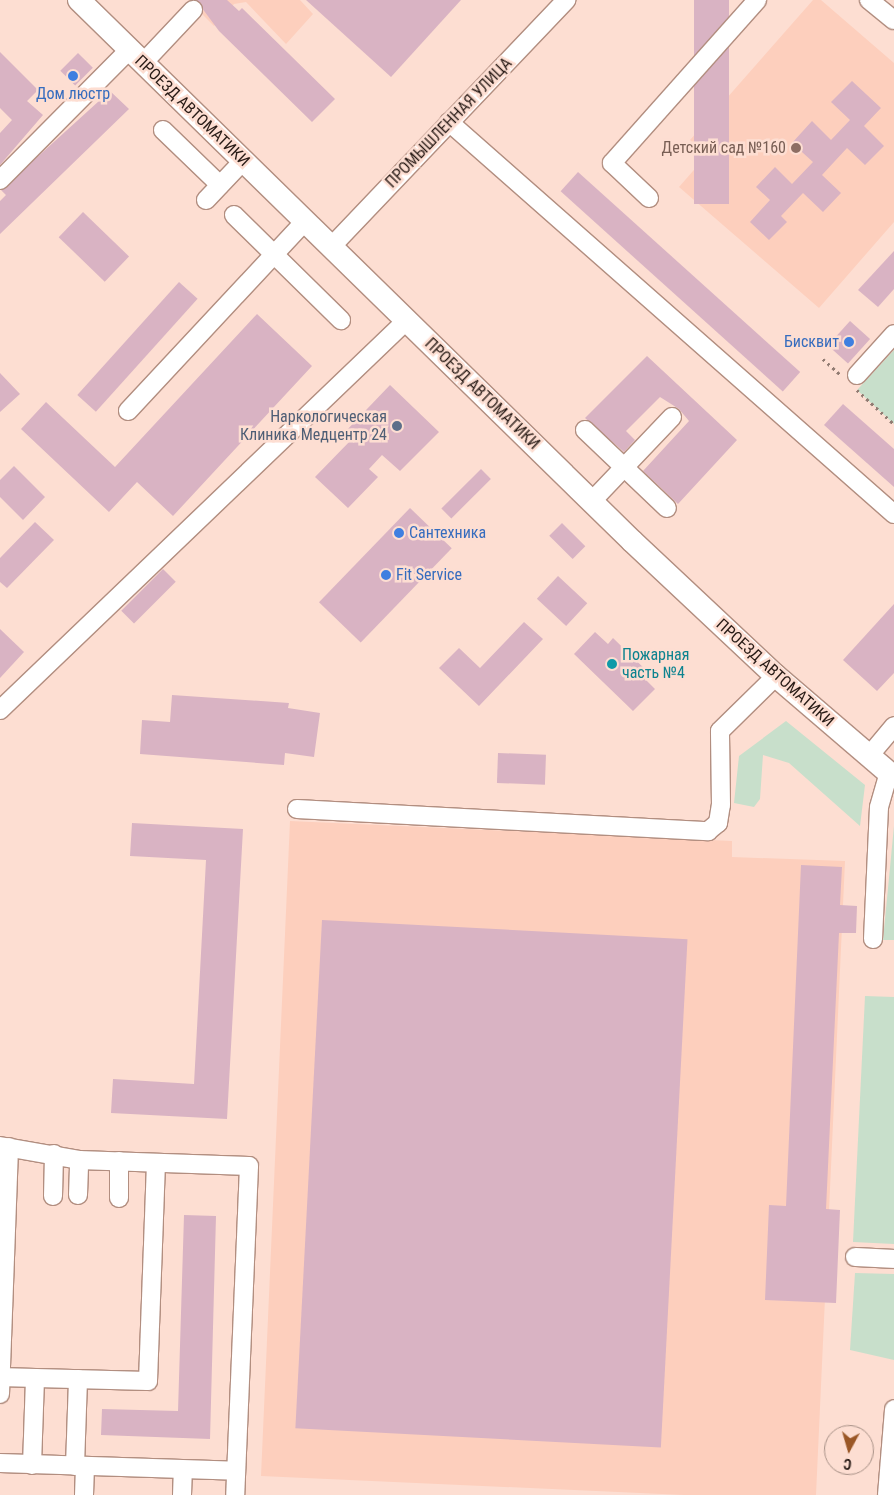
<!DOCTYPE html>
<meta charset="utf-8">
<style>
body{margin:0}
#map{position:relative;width:894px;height:1495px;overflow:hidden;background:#fdded2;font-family:"Roboto Condensed",sans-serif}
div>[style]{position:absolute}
.built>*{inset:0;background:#fdcfbd}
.green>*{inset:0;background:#c8dfcb}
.building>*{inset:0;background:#d9b3c3;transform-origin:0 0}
.path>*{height:2.5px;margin-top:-1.25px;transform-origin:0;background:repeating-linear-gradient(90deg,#917b72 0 2.5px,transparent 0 6.5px)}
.roads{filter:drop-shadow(1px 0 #b28e80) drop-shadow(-1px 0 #b28e80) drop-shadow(0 1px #b28e80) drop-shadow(0 -1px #b28e80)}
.minor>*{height:18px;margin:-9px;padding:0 9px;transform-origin:9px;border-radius:9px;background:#fff}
.major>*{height:22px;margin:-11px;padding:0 11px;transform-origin:11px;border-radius:11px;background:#fff}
.dots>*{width:14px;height:14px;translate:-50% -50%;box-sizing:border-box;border:2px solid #fdded2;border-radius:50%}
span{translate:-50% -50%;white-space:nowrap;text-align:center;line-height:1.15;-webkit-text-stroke:5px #fdded2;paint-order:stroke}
.shop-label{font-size:16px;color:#366cbe}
.right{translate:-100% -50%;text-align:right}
.left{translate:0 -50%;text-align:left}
.street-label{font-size:16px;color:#271a15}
.education-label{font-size:16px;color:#785e54}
.service-label{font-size:16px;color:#4e5e75}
.culture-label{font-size:16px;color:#0d838f}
.north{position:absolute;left:824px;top:1425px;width:50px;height:50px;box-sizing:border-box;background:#fdded2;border:1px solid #a79086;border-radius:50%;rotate:186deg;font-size:14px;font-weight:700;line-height:20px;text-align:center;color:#271a15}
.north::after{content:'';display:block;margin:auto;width:18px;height:22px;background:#9a5726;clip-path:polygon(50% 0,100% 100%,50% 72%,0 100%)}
</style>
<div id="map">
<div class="built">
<div style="clip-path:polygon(188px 0,300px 0,313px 14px,286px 44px,246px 2px,234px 4px,214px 26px)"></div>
<div style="clip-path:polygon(813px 0,821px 0,894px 63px,894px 222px,819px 308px,679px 187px,707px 155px,690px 140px)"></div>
<div style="clip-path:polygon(290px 821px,732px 841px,732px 857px,845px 861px,816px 1495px,684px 1495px,261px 1476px)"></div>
</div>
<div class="green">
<div style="clip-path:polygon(894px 350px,894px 424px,857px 390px)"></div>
<div style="clip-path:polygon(786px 721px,865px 785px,860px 826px,789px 763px,763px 755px,760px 799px,754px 807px,734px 803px,739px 756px)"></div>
<div style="clip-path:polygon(894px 826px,894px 940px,883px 940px)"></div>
<div style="clip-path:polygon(865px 996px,894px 997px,894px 1244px,853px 1242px)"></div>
<div style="clip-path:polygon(855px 1273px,894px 1274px,894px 1360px,850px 1350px)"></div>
</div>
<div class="building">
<div style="clip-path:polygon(196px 0,227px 0,239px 11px,242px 8px,335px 99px,312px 122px,219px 31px)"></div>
<div style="clip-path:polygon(306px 0,461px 0,391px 77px)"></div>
<div style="left:694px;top:0;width:35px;height:204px"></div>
<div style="clip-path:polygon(0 52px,38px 90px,27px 101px,43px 115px,0 165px,0 133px,12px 120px,0 108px)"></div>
<div style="left:78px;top:53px;width:21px;height:25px;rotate:45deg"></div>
<div style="clip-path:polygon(852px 81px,881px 108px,864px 126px,884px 146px,865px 165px,847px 148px,822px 175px,841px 193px,823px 212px,803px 193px,781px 216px,787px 222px,769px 240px,750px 222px,770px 200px,756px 187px,775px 167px,792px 184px,813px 162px,792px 143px,812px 121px,831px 140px,850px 120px,831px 102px)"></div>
<div style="clip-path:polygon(110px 91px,129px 109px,0 234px,0 201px,6px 195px,1px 190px)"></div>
<div style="left:578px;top:172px;width:299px;height:26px;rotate:42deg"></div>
<div style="left:83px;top:212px;width:64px;height:35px;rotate:44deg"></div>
<div style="clip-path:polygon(894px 251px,894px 289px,878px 307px,858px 290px)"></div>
<div style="left:179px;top:282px;width:25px;height:152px;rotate:42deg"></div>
<div style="clip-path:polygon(257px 314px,312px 366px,173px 516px,137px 482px,109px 512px,21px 429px,46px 402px,115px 467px)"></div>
<div style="left:850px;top:321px;width:27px;height:33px;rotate:42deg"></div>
<div style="clip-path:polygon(647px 356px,737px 440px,678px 504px,643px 471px,689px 421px,679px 409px,660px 397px,626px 431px,635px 440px,624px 452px,585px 418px)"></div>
<div style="clip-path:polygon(0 373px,20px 394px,0 412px)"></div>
<div style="clip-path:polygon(390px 385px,439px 432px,400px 471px,382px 455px,369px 469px,378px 477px,348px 508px,315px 477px,351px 440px,344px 433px)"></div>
<div style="clip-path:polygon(843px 404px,894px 449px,894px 487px,824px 425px)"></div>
<div style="clip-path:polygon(14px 466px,45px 497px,23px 520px,0 497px,0 480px)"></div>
<div style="left:481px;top:469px;width:14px;height:56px;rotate:45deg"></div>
<div style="left:410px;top:508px;width:58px;height:131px;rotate:44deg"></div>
<div style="clip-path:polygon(35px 522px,54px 540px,7px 588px,0 582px,0 558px)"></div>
<div style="left:562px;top:523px;width:33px;height:18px;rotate:45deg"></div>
<div style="left:163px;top:569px;width:18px;height:59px;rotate:45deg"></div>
<div style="left:558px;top:576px;width:40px;height:31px;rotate:43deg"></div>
<div style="clip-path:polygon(894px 604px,894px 673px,877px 691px,843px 660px)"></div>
<div style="clip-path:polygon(524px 622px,543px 639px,479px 706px,439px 668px,459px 648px,480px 668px)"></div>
<div style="clip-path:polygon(0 629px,24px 652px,0 678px)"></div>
<div style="clip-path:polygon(595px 632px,608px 644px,613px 638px,650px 674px,645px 679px,655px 689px,633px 711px,574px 654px)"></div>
<div style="clip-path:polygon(172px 695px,289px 703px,288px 708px,320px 713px,314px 757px,285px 753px,284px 765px,140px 754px,142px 720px,170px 722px)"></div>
<div style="left:498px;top:753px;width:48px;height:30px;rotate:2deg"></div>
<div style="clip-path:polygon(132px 823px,243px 829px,227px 1119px,111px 1113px,113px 1079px,194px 1084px,206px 860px,130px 856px)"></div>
<div style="clip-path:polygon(801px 865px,842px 867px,840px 905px,857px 906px,856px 933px,839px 933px,826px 1209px,840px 1210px,836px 1303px,765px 1300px,769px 1205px,786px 1206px)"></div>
<div style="left:322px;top:920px;width:366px;height:509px;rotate:3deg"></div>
<div style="clip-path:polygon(184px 1215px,216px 1216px,210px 1439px,101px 1435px,102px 1409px,178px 1411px)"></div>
</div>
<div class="path">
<div style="left:823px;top:359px;width:25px;rotate:42deg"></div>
<div style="left:857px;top:390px;width:50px;rotate:42.6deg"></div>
</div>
<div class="roads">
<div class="minor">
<div style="left:869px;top:0;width:32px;rotate:39deg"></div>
<div style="left:143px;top:63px;width:73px;rotate:-46.7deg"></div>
<div style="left:449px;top:122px;width:593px;rotate:41.38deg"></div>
<div style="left:163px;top:130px;width:79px;rotate:44deg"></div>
<div style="left:0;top:180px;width:183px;rotate:-45.2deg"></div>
<div style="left:649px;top:198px;width:51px;rotate:-136.6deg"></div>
<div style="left:612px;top:163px;width:218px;rotate:-48.3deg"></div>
<div style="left:206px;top:200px;width:54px;rotate:-46.5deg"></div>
<div style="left:234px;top:215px;width:150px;rotate:44.5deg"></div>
<div style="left:332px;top:246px;width:340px;rotate:-46.4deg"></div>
<div style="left:857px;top:375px;width:55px;rotate:-47.9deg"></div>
<div style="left:128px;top:411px;width:260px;rotate:-47deg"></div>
<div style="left:585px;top:430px;width:113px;rotate:43.6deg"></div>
<div style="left:592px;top:501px;width:116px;rotate:-46.4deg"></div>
<div style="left:0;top:710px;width:564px;rotate:-43.78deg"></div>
<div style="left:869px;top:756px;width:39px;rotate:-50deg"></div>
<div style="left:297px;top:809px;width:412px;rotate:3.1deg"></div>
<div style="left:708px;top:831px;width:13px;rotate:-39deg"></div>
<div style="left:718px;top:823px;width:18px;rotate:-81deg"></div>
<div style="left:721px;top:805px;width:74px;rotate:-90.8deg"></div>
<div style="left:720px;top:731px;width:78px;rotate:-44.5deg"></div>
<div style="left:873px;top:939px;width:132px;rotate:-87.4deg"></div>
<div style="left:879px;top:807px;width:35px;rotate:-74deg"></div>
<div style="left:0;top:1146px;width:80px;rotate:10deg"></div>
<div style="left:79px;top:1160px;width:170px;rotate:2deg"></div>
<div style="left:249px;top:1166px;width:329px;rotate:92.4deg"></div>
<div style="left:78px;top:1195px;width:35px;rotate:-88deg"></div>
<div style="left:53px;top:1196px;width:42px;rotate:-88.6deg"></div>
<div style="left:119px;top:1198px;width:37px;rotate:-90deg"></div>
<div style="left:855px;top:1257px;width:39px;rotate:3deg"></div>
<div style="left:1px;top:1377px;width:147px;rotate:1.6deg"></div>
<div style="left:148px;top:1381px;width:218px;rotate:-87.9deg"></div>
<div style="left:0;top:1394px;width:247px;rotate:-87.9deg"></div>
<div style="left:0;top:1463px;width:236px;rotate:1.9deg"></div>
<div style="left:32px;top:1465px;width:87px;rotate:-88deg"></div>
<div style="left:75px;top:1466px;width:87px;rotate:-88deg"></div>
<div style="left:84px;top:1495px;width:29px;rotate:-88deg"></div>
<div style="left:182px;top:1495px;width:25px;rotate:-88deg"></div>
<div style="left:887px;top:1495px;width:86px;rotate:-85.3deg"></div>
</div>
<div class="major">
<div style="left:79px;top:0;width:774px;rotate:44.37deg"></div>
<div style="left:632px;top:541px;width:197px;rotate:43.2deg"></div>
<div style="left:776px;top:676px;width:155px;rotate:40.6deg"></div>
</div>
</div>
<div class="dots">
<div style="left:73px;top:76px;background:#3f7fe0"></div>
<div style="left:796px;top:148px;background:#8d6e63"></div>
<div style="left:849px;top:342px;background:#3f7fe0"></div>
<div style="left:397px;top:426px;background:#5c6f8a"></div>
<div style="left:399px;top:533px;background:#3f7fe0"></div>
<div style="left:386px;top:575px;background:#3f7fe0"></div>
<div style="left:612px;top:664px;background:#0f9aa8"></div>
</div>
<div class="shop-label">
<span style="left:73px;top:94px">Дом люстр</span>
<span class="right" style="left:839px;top:342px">Бисквит</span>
<span class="left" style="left:409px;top:533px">Сантехника</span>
<span class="left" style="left:396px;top:575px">Fit Service</span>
</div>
<div class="street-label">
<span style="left:192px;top:111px;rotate:44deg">ПРОЕЗД АВТОМАТИКИ</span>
<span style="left:449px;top:123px;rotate:-46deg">ПРОМЫШЛЕННАЯ УЛИЦА</span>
<span style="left:482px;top:394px;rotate:44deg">ПРОЕЗД АВТОМАТИКИ</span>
<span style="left:775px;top:673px;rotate:42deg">ПРОЕЗД АВТОМАТИКИ</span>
</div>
<div class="education-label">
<span class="right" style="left:786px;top:148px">Детский сад №160</span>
</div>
<div class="service-label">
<span class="right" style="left:387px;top:426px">Наркологическая<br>Клиника Медцентр 24</span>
</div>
<div class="culture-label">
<span class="left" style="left:622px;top:664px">Пожарная<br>часть №4</span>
</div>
<div class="north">С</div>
</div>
